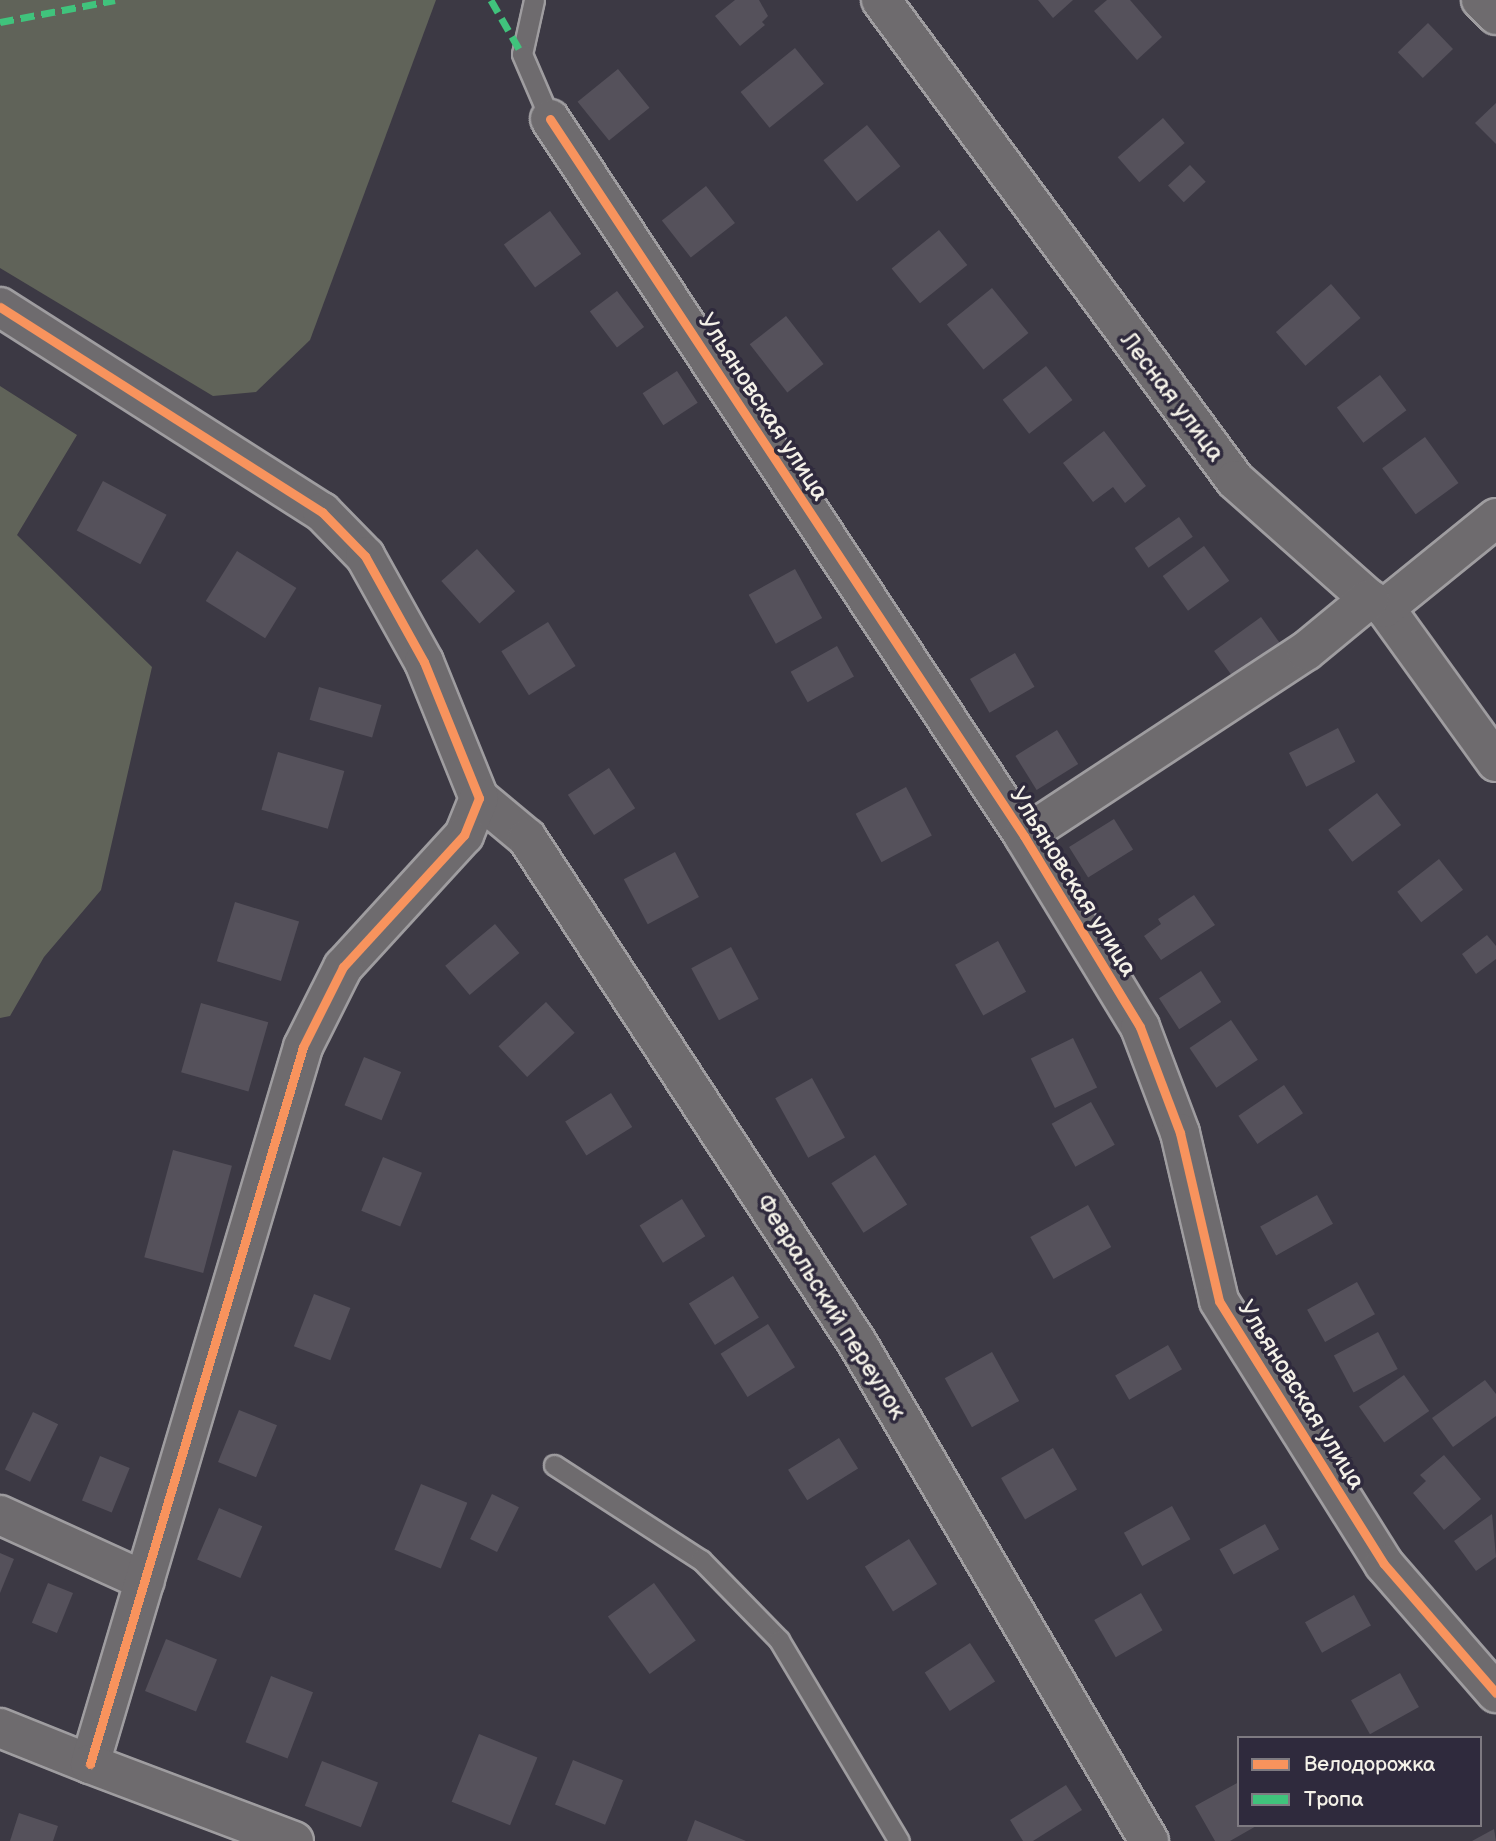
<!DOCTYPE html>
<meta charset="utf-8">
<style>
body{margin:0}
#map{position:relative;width:1496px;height:1841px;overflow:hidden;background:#3c3944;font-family:"Balsamiq Sans",sans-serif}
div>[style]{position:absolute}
.green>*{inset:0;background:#606359}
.building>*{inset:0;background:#55515b;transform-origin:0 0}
.roads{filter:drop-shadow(2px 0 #9f9da0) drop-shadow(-2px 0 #9f9da0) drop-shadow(0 2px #9f9da0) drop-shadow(0 -2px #9f9da0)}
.lane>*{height:19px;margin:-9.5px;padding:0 9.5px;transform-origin:9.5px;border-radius:9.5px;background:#6e6b6e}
.street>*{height:38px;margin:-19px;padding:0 19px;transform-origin:19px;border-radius:19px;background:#6e6b6e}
.secondary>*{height:38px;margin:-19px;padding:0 19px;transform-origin:19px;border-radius:19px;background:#6e6b6e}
.quiet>*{height:7px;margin-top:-3.5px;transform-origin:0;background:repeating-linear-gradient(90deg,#40c37c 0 14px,transparent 0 21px)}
.cycleway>*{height:9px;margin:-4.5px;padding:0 4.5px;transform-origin:4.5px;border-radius:4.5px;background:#f8935d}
span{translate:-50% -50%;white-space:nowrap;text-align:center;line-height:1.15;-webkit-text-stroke:7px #2f2a3d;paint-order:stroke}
.street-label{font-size:24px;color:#f4f1e8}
.legend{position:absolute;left:1237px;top:1736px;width:245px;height:91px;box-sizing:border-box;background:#2f2a3d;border:2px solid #7e7a81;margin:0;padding:9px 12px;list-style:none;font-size:21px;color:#f4f1e8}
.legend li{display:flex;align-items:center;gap:14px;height:35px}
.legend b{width:35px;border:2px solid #7e7a81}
</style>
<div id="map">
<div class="green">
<div style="clip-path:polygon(0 0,436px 0,310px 340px,256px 392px,213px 396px,0 268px)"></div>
<div style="clip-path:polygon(0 386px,77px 435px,17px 535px,152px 667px,101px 890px,44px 957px,10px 1016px,0 1018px)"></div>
</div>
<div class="building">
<div style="clip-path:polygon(735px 0,759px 0,768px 16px,762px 22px,765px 25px,740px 46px,715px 16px)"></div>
<div style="clip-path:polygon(1038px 0,1073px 0,1053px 18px)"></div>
<div style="clip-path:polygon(1107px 0,1130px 0,1162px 37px,1137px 60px,1094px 11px)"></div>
<div style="left:1428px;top:23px;width:36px;height:42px;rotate:46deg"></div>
<div style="left:795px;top:48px;width:46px;height:70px;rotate:51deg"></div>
<div style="left:618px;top:69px;width:50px;height:52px;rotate:51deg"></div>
<div style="clip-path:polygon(1496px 103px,1496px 144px,1475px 123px)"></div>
<div style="left:1163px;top:118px;width:33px;height:60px;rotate:49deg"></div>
<div style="left:867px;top:125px;width:53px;height:56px;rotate:51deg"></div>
<div style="left:1190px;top:165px;width:23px;height:30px;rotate:47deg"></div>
<div style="left:706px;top:186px;width:47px;height:56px;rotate:52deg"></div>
<div style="left:550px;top:211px;width:53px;height:57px;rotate:54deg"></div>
<div style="left:939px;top:230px;width:45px;height:61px;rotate:51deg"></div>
<div style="left:1331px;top:284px;width:45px;height:73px;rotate:49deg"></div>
<div style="left:992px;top:288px;width:58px;height:58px;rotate:51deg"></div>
<div style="left:617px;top:291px;width:45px;height:34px;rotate:53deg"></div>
<div style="left:786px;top:316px;width:61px;height:46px;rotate:52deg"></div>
<div style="left:1046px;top:366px;width:43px;height:55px;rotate:52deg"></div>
<div style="left:677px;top:371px;width:38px;height:41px;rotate:57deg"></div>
<div style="left:1380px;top:375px;width:44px;height:54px;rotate:53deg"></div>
<div style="clip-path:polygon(1104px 431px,1146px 486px,1125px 503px,1113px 487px,1093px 502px,1063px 463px)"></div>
<div style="left:1425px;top:437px;width:57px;height:53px;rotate:54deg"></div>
<div style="left:103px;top:481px;width:72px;height:56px;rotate:28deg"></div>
<div style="left:1179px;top:517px;width:24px;height:54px;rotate:55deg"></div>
<div style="left:1204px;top:546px;width:43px;height:51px;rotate:54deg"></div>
<div style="left:477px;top:549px;width:57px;height:48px;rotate:48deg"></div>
<div style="left:237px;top:551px;width:70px;height:59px;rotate:32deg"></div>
<div style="left:795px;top:569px;width:56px;height:53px;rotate:61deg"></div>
<div style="left:1261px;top:617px;width:32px;height:58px;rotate:54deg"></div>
<div style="left:548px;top:622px;width:52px;height:55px;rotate:58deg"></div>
<div style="left:837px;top:646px;width:35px;height:53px;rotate:61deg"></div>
<div style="left:1015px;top:653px;width:39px;height:52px;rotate:60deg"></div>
<div style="left:319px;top:687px;width:65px;height:34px;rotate:16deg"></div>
<div style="left:1338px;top:728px;width:38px;height:55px;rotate:63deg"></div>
<div style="left:1057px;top:730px;width:40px;height:49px;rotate:58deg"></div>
<div style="left:278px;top:752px;width:69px;height:60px;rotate:16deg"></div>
<div style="left:609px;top:768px;width:48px;height:49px;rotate:57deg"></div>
<div style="left:906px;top:787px;width:55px;height:57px;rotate:62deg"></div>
<div style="left:1377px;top:793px;width:40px;height:61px;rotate:53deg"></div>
<div style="left:1114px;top:819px;width:36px;height:53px;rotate:58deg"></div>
<div style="left:675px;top:852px;width:51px;height:58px;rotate:62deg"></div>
<div style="left:1439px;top:859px;width:39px;height:53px;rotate:52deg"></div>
<div style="clip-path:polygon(1194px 895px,1215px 925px,1161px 960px,1144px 936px,1161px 924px,1158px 919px)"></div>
<div style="left:235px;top:902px;width:67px;height:62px;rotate:17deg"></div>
<div style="left:495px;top:924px;width:38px;height:65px;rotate:50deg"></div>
<div style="clip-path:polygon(1487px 935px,1496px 946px,1496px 959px,1476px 974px,1462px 954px)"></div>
<div style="left:998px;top:941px;width:58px;height:49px;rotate:61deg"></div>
<div style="left:731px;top:947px;width:59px;height:45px;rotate:62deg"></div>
<div style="left:1201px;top:971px;width:37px;height:50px;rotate:57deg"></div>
<div style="left:546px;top:1002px;width:42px;height:65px;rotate:47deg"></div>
<div style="left:201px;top:1003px;width:70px;height:72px;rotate:16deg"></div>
<div style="left:1231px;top:1020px;width:48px;height:50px;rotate:56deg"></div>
<div style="left:1073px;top:1038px;width:55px;height:47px;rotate:64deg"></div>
<div style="left:364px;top:1057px;width:40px;height:52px;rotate:22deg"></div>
<div style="left:812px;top:1078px;width:68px;height:42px;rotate:61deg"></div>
<div style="left:1284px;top:1085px;width:34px;height:55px;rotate:56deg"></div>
<div style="left:611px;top:1093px;width:40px;height:54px;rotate:58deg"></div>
<div style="left:1091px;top:1102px;width:49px;height:45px;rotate:61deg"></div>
<div style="left:173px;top:1150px;width:61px;height:111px;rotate:15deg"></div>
<div style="left:875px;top:1155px;width:59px;height:52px;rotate:57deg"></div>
<div style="left:383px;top:1157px;width:42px;height:58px;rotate:22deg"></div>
<div style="left:1317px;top:1195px;width:33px;height:65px;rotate:61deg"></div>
<div style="left:682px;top:1199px;width:44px;height:50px;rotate:58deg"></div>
<div style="left:1088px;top:1205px;width:48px;height:66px;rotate:61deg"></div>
<div style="left:733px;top:1276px;width:49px;height:52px;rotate:58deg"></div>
<div style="left:1357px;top:1282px;width:37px;height:57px;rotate:61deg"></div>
<div style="left:314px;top:1294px;width:39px;height:56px;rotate:21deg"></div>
<div style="left:768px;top:1324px;width:51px;height:56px;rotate:58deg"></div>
<div style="left:1378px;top:1332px;width:42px;height:50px;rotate:62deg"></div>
<div style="left:1168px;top:1345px;width:28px;height:61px;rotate:60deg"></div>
<div style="left:992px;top:1352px;width:56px;height:54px;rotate:61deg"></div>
<div style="left:1404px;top:1375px;width:44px;height:55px;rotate:55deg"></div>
<div style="clip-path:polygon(1485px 1380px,1496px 1394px,1496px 1416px,1453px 1447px,1432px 1418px)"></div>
<div style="left:239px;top:1410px;width:41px;height:56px;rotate:22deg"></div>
<div style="left:33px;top:1412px;width:28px;height:64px;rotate:26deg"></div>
<div style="left:839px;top:1438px;width:36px;height:60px;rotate:58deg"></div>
<div style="left:1053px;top:1448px;width:48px;height:60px;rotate:60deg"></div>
<div style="clip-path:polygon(1444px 1455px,1481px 1499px,1444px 1530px,1413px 1493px,1426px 1481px,1420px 1475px)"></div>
<div style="left:100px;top:1456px;width:32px;height:48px;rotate:22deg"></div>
<div style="left:421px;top:1484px;width:50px;height:71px;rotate:22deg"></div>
<div style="left:492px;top:1494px;width:30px;height:50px;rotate:26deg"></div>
<div style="left:1172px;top:1506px;width:38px;height:55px;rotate:61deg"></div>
<div style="left:219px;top:1508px;width:47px;height:56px;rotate:23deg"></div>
<div style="clip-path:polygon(1492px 1514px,1496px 1557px,1476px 1571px,1454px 1541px)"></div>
<div style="left:1265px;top:1524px;width:29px;height:52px;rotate:61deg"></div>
<div style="left:909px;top:1539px;width:53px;height:52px;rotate:58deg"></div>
<div style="clip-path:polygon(0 1553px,14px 1559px,0 1593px)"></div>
<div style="left:48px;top:1583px;width:27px;height:43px;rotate:22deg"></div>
<div style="left:654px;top:1583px;width:71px;height:57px;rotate:54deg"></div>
<div style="left:1141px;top:1593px;width:43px;height:54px;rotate:60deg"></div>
<div style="left:1354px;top:1595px;width:35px;height:56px;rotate:61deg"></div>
<div style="left:166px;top:1639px;width:55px;height:56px;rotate:22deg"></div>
<div style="left:970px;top:1643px;width:46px;height:54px;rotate:57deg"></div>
<div style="left:1400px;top:1673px;width:39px;height:56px;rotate:61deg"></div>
<div style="left:271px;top:1676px;width:45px;height:71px;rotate:21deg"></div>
<div style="left:479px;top:1734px;width:63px;height:73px;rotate:22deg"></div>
<div style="left:573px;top:1760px;width:54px;height:48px;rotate:22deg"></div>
<div style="left:322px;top:1761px;width:60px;height:48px;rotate:21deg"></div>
<div style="clip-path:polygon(1239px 1782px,1239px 1825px,1258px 1825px,1230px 1841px,1215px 1841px,1195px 1806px)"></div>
<div style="clip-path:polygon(1066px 1785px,1082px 1810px,1033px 1841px,1023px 1841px,1010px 1820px)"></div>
<div style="clip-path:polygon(19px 1813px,58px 1826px,53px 1841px,10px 1841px)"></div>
<div style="clip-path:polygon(695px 1820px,746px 1841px,687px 1841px)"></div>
<div style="clip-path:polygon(1494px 1829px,1496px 1841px,1472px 1841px)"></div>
</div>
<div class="roads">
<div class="lane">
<div style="left:534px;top:0;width:55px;rotate:102.5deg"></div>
<div style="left:522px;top:54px;width:71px;rotate:66.7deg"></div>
<div style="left:554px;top:1465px;width:175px;rotate:32.9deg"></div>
<div style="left:701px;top:1560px;width:112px;rotate:45.7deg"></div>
<div style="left:779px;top:1640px;width:234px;rotate:59.2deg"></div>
</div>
<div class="street">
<div style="left:881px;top:0;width:596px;rotate:53.59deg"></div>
<div style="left:1235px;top:480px;width:179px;rotate:41.6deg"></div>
<div style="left:1369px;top:599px;width:18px;rotate:29deg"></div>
<div style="left:1385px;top:608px;width:190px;rotate:54.2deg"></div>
<div style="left:1481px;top:0;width:21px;rotate:45deg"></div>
<div style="left:550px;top:119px;width:860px;rotate:56.53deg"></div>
<div style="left:1024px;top:836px;width:223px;rotate:58.7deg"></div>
<div style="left:1140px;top:1027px;width:113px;rotate:69.3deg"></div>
<div style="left:1180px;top:1133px;width:172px;rotate:76.9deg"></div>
<div style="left:1219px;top:1301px;width:310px;rotate:57.9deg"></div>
<div style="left:1384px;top:1564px;width:171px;rotate:49deg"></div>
<div style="left:1385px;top:608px;width:143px;rotate:-39deg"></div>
<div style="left:479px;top:798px;width:62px;rotate:39.8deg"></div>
<div style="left:527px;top:838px;width:605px;rotate:56.81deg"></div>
<div style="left:858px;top:1344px;width:576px;rotate:59.65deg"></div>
<div style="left:1024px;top:836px;width:337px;rotate:-33.3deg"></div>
<div style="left:1306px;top:651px;width:82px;rotate:-39.5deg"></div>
<div style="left:0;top:1515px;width:159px;rotate:24.5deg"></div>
<div style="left:0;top:1728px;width:97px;rotate:21.8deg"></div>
</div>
<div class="secondary">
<div style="left:0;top:307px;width:382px;rotate:32.5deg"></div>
<div style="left:322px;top:512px;width:62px;rotate:45.7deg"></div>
<div style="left:365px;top:556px;width:121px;rotate:60.9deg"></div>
<div style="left:424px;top:662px;width:147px;rotate:68deg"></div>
<div style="left:479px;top:798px;width:40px;rotate:112deg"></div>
<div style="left:464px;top:835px;width:179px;rotate:132.5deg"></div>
<div style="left:343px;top:967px;width:89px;rotate:116.6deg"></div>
<div style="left:303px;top:1047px;width:748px;rotate:106.55deg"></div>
<div style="left:90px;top:1764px;width:218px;rotate:20.7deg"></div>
</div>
</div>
<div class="quiet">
<div style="left:491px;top:0;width:62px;rotate:60.1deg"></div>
<div style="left:0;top:22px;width:117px;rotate:-10.8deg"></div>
</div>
<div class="cycleway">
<div style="left:550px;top:119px;width:860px;rotate:56.53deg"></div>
<div style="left:1024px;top:836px;width:223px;rotate:58.7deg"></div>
<div style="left:1140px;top:1027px;width:113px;rotate:69.3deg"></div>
<div style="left:1180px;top:1133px;width:172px;rotate:76.9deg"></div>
<div style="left:1219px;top:1301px;width:310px;rotate:57.9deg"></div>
<div style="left:1384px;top:1564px;width:171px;rotate:49deg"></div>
<div style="left:0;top:307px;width:382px;rotate:32.5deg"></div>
<div style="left:322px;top:512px;width:62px;rotate:45.7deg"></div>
<div style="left:365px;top:556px;width:121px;rotate:60.9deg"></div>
<div style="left:424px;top:662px;width:147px;rotate:68deg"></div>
<div style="left:479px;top:798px;width:40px;rotate:112deg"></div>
<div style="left:464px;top:835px;width:179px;rotate:132.5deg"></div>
<div style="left:343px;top:967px;width:89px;rotate:116.6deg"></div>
<div style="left:303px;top:1047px;width:748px;rotate:106.55deg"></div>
</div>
<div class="street-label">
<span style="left:1172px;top:397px;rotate:53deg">Лесная улица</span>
<span style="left:763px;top:407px;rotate:57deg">Ульяновская улица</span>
<span style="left:1073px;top:882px;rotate:58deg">Ульяновская улица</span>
<span style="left:831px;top:1307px;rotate:58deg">Февральский переулок</span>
<span style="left:1301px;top:1395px;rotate:58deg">Ульяновская улица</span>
</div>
<ul class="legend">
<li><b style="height:9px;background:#f8935d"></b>Велодорожка</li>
<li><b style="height:9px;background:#40c37c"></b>Тропа</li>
</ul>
</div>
